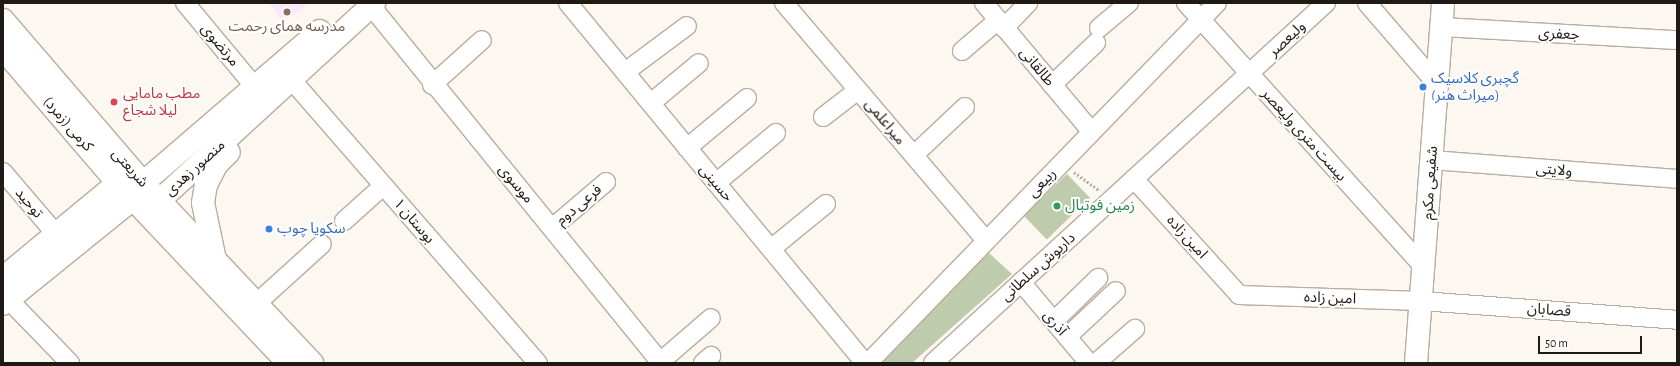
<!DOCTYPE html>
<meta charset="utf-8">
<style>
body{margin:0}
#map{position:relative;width:1680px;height:366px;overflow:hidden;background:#fdf7f1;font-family:"Alegreya Sans","Noto Sans Arabic",sans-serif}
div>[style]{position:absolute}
.education>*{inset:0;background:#f7e8fc}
.green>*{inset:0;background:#becbad;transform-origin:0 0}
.path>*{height:2.5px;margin-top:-1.25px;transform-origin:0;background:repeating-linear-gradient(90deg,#b6b0aa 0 2px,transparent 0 4px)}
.roads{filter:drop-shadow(1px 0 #bbad9e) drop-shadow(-1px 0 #bbad9e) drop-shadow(0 1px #bbad9e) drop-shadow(0 -1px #bbad9e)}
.minor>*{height:18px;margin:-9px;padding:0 9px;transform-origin:9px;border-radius:9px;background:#fff}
.major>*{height:22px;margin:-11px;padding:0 11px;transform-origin:11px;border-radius:11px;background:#fff}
.dots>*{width:11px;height:11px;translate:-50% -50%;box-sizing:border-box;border:2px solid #fff;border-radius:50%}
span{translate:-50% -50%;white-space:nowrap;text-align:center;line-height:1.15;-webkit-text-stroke:4px #fff;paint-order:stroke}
.education-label{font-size:15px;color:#785e54}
.street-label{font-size:15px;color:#1f1a14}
.shop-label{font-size:15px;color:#366cbe}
.left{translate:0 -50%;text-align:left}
.health-label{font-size:15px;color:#be3a42}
.leisure-label{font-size:15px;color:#27864d}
.frame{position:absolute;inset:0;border:4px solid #1f1a14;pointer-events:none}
.scale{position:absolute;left:1538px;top:336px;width:104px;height:18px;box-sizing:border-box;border:2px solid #1f1a14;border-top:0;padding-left:5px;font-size:12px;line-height:14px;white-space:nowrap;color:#1f1a14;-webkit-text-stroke:3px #fff;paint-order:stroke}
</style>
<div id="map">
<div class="education">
<div style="clip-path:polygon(269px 3px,310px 3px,283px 22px)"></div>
</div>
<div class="green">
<div style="left:1067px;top:174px;width:33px;height:60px;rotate:46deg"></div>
<div style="clip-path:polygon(989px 253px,1012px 274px,912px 363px,881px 362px)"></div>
</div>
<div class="path">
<div style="left:1074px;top:172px;width:32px;rotate:36deg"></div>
</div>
<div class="roads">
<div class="minor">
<div style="left:185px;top:3px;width:109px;rotate:50.2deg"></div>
<div style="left:568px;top:3px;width:467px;rotate:50.5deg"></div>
<div style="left:784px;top:3px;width:311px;rotate:49.6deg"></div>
<div style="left:984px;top:3px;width:167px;rotate:50.1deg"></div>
<div style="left:1186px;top:3px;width:355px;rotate:48deg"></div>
<div style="left:1367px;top:3px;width:107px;rotate:49.2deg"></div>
<div style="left:371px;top:6px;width:460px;rotate:50.9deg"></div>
<div style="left:1442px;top:27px;width:235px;rotate:3.2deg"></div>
<div style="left:1004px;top:28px;width:35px;rotate:-46deg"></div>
<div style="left:1099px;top:28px;width:39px;rotate:-40deg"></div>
<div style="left:962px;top:51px;width:48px;rotate:-40.7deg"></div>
<div style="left:625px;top:72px;width:77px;rotate:-36.6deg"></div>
<div style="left:290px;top:78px;width:378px;rotate:49deg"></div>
<div style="left:432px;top:85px;width:67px;rotate:-42deg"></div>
<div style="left:1052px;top:85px;width:61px;rotate:-43.7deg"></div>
<div style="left:651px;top:103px;width:62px;rotate:-39.8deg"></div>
<div style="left:823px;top:117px;width:44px;rotate:-37.6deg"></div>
<div style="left:687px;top:148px;width:78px;rotate:-39.8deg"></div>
<div style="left:914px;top:155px;width:70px;rotate:-43.3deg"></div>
<div style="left:1431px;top:160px;width:247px;rotate:4.4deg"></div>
<div style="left:3px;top:172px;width:82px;rotate:49.5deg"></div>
<div style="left:1134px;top:179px;width:156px;rotate:47.8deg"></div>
<div style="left:1239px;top:295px;width:182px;rotate:1.9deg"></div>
<div style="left:1421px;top:301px;width:257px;rotate:4.2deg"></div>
<div style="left:716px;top:183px;width:78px;rotate:-39.8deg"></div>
<div style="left:344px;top:221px;width:52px;rotate:-41.9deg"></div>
<div style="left:552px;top:228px;width:71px;rotate:-40.4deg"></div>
<div style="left:771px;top:249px;width:71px;rotate:-39.3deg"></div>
<div style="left:1021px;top:282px;width:106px;rotate:50deg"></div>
<div style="left:8px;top:299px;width:89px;rotate:45.9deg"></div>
<div style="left:258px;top:302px;width:86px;rotate:-42.2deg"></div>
<div style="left:1054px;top:321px;width:62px;rotate:-44.3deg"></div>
<div style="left:1067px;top:337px;width:67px;rotate:-43.2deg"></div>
<div style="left:660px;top:362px;width:67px;rotate:-40.8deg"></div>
<div style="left:703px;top:363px;width:11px;rotate:-41deg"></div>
<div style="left:868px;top:363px;width:501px;rotate:-45.89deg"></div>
<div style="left:933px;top:363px;width:533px;rotate:-42.49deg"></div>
<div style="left:1096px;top:363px;width:52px;rotate:-41.1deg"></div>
</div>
<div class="major">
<div style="left:3px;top:20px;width:215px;rotate:49.3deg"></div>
<div style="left:143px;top:183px;width:247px;rotate:46.8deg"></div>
<div style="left:3px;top:49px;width:177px;rotate:49.4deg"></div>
<div style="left:118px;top:183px;width:248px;rotate:46.6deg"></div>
<div style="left:214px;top:255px;width:53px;rotate:-101.9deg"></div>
<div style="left:203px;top:203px;width:18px;rotate:-81deg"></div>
<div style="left:206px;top:185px;width:22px;rotate:-63deg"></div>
<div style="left:216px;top:165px;width:18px;rotate:-45deg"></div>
<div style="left:3px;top:278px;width:149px;rotate:-39.6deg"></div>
<div style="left:118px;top:183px;width:25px"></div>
<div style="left:143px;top:183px;width:233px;rotate:-40.7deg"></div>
<div style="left:3px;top:304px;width:169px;rotate:-39deg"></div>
<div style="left:134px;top:198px;width:10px;rotate:24deg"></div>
<div style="left:143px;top:202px;width:17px;rotate:-7deg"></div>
<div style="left:160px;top:200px;width:291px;rotate:-42.6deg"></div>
<div style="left:1416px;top:363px;width:361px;rotate:-85.7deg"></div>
</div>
</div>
<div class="dots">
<div style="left:287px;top:12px;background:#8d6e63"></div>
<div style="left:1423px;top:87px;background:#3f7fe0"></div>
<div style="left:114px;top:102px;background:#e0444e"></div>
<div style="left:1057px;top:206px;background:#2e9e5b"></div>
<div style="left:269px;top:229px;background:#3f7fe0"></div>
</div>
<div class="education-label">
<span style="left:287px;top:27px">مدرسه همای رحمت</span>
</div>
<div class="street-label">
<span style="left:1559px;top:34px;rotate:3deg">جعفری</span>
<span style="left:1287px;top:39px;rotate:-43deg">ولیعصر</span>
<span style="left:220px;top:45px;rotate:50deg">مرتضوی</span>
<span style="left:1037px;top:67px;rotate:50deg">طالقانی</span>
<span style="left:885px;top:122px;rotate:50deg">میراعلمی</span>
<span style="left:68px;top:124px;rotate:49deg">کرمی (زمرد)</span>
<span style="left:1304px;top:135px;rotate:48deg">بیست متری ولیعصر</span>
<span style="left:130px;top:168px;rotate:48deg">شریعتی</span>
<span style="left:195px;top:168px;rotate:-42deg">منصور زهدی</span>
<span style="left:1554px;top:170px;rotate:4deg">ولایتی</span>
<span style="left:716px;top:183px;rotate:50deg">حسینی</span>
<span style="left:1042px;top:183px;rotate:-46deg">ربیعی</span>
<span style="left:1430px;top:183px;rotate:-86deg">شفیعی مکرم</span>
<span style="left:516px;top:184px;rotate:50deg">موسوی</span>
<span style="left:29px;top:203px;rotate:50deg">توحید</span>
<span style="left:579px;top:205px;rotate:-40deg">فرعی دوم</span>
<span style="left:414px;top:221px;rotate:49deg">بوستان ۱</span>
<span style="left:1187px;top:237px;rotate:48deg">امین زاده</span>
<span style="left:1038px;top:267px;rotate:-42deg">داریوش سلطانی</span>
<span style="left:1330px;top:298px;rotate:2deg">امين زاده</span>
<span style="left:1549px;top:310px;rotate:4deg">قصابان</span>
<span style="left:1055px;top:323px;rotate:50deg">آذری</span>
</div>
<div class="shop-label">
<span class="left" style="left:1431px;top:87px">گچبری کلاسیک<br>(میراث هنر)</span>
<span class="left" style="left:277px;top:229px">سکویا چوب</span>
</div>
<div class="health-label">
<span class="left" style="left:123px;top:102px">مطب مامایی<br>لیلا شجاع</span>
</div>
<div class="leisure-label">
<span class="left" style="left:1065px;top:206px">زمین فوتبال</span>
</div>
<div class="frame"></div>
<div class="scale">50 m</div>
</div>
